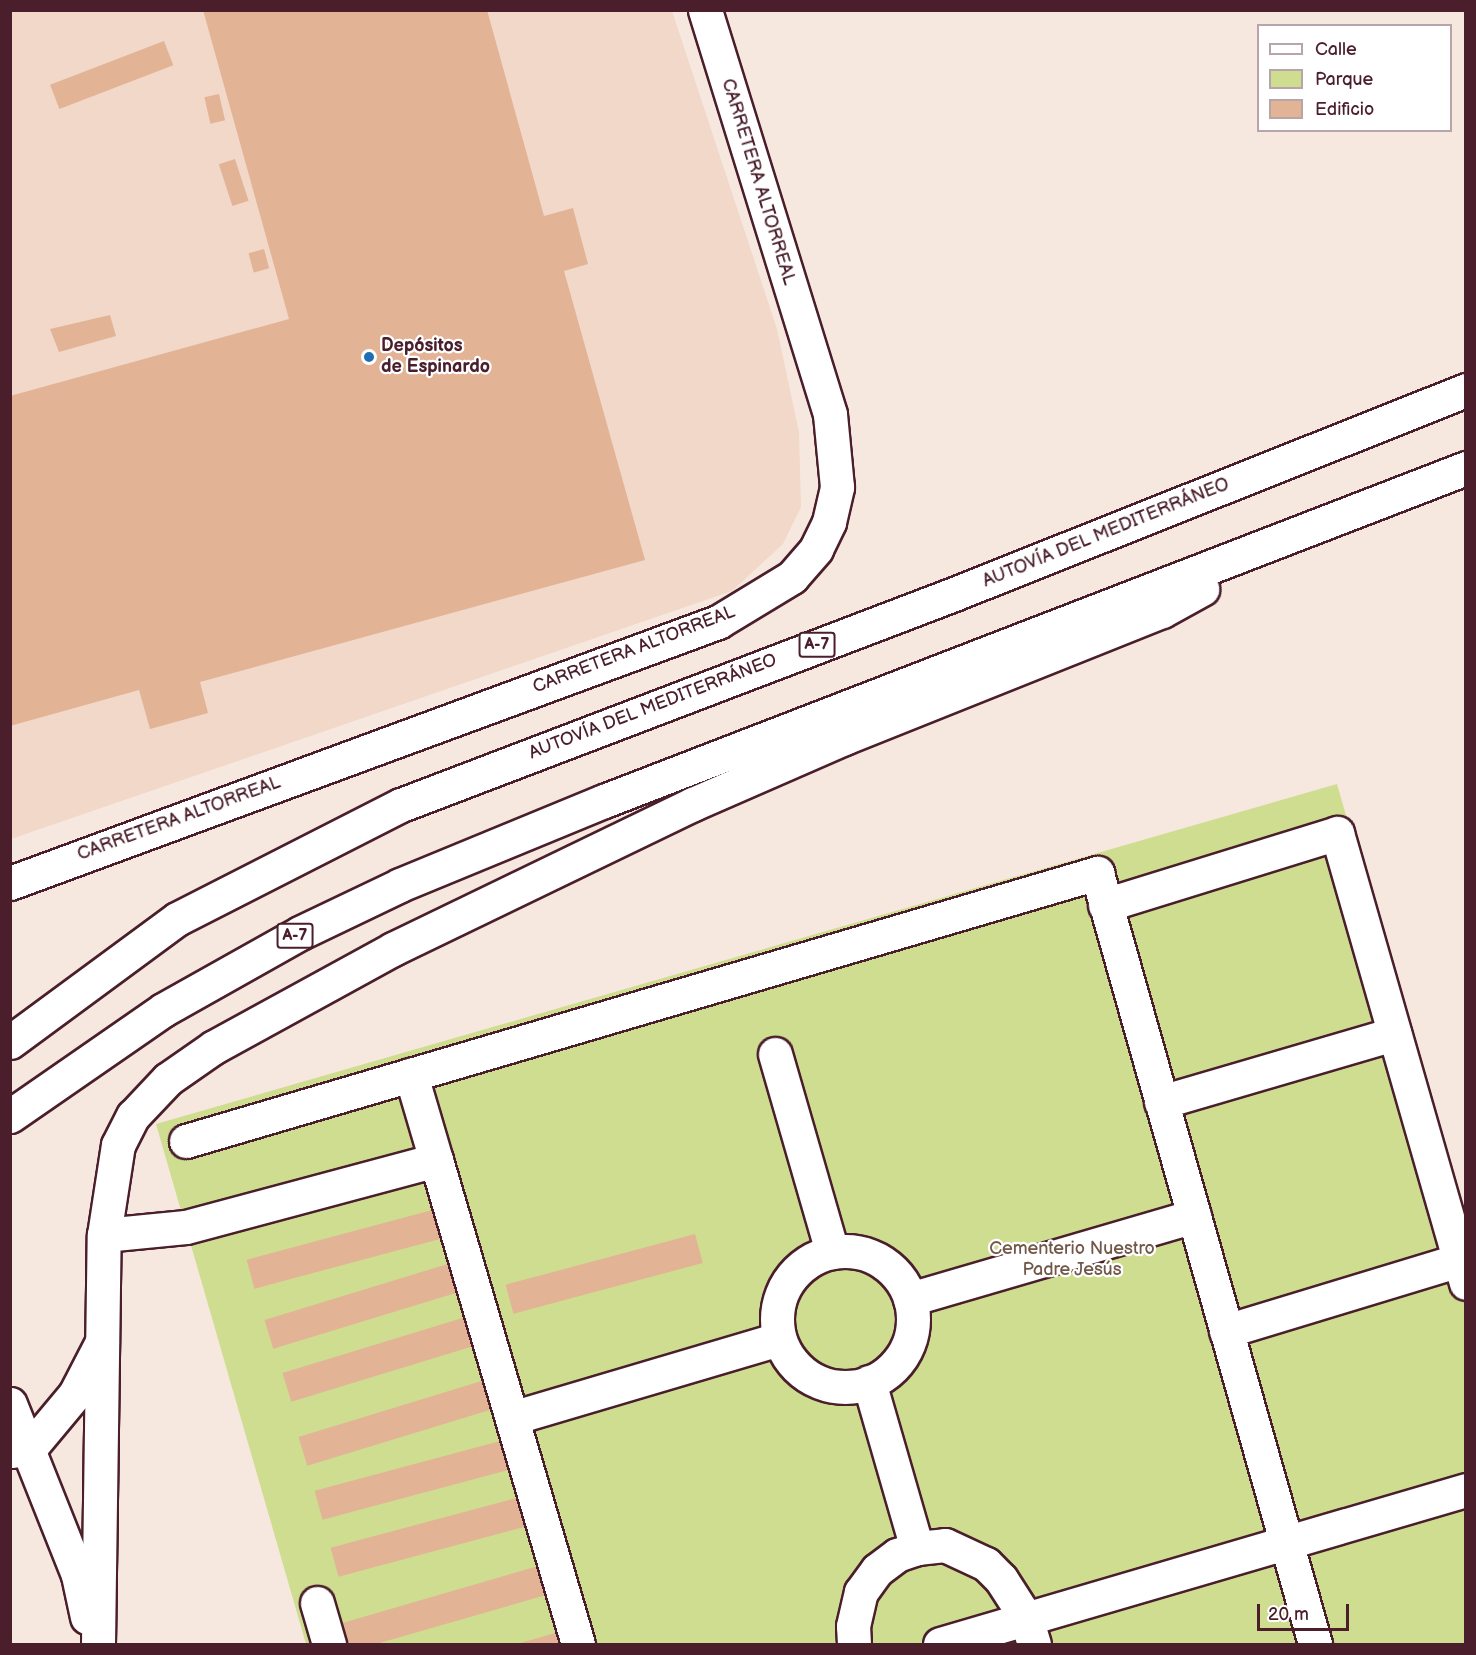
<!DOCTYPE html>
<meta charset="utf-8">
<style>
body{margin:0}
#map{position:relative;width:1476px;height:1655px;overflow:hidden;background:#f7e8df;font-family:"Balsamiq Sans",sans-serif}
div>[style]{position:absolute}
.built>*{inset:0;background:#f1d8c9}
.green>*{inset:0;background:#cedd90}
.building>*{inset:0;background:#e3b395;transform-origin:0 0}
.roads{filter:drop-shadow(2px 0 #4a1f2b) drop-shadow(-2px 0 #4a1f2b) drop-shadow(0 2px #4a1f2b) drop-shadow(0 -2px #4a1f2b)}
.minor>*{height:33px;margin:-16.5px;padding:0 16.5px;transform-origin:16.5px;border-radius:16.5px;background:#fff}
.minor>.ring{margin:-16.5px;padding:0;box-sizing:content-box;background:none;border:33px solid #fff;border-radius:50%}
.highway>*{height:33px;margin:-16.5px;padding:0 16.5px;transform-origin:16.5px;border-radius:16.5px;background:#fff}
.dots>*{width:16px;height:16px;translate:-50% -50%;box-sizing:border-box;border:3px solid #fff;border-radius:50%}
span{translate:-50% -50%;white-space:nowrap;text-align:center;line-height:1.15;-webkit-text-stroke:4.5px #fff;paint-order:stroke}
.shield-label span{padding:2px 4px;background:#fff;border:2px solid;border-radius:4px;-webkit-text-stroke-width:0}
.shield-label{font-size:16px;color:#4a1f2b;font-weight:700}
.street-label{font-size:18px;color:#4a1f2b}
.poi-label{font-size:18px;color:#4a1f2b;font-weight:700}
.left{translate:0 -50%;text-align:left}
.park-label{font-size:18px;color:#725849}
.frame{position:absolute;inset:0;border:12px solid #4a1f2b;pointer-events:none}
.legend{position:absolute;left:1257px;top:24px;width:195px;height:108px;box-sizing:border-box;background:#fff;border:2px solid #b7a5aa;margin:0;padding:8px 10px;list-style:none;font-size:18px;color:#4a1f2b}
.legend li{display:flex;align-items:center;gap:12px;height:30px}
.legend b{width:30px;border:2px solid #b7a5aa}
.scale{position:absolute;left:1257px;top:1604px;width:92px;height:27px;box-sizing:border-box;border:3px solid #4a1f2b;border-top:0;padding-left:8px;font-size:18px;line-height:21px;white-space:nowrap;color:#4a1f2b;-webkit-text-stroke:4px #fff;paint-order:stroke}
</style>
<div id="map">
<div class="built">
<div style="clip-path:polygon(10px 11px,672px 11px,777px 329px,799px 432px,801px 507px,783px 544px,732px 591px,11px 839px)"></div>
</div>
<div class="green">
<div style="clip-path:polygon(1337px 784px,1465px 1229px,1465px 1644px,306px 1644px,156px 1124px)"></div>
</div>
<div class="building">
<div style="clip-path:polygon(203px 10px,487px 10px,544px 216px,573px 208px,588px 264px,564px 271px,645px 560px,200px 682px,208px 713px,150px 729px,139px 690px,10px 726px,10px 396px,289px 319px)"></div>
<div style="left:164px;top:41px;width:26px;height:122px;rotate:69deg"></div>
<div style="left:219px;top:94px;width:27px;height:15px;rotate:77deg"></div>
<div style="left:235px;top:159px;width:44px;height:17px;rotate:72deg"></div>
<div style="left:264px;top:249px;width:20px;height:16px;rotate:75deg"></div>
<div style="clip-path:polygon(110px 315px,116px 336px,59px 352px,50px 329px)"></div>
<div style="left:436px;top:1209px;width:30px;height:196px;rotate:75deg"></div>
<div style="left:695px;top:1234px;width:30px;height:196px;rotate:75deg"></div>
<div style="left:451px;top:1263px;width:30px;height:195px;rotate:73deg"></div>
<div style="left:469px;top:1316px;width:30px;height:195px;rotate:73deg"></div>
<div style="left:485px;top:1380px;width:30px;height:195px;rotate:73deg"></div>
<div style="left:504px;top:1440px;width:30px;height:196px;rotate:75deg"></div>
<div style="left:520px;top:1497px;width:30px;height:196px;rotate:75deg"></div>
<div style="clip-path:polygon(538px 1566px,546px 1595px,376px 1644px,345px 1644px,339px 1624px)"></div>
<div style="clip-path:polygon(559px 1632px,562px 1644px,517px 1644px)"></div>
</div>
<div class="roads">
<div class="minor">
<div style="left:10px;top:883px;width:755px;rotate:-20.24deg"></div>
<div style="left:718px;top:622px;width:87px;rotate:-31.3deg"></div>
<div style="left:792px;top:577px;width:37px;rotate:-49deg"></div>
<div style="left:816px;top:549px;width:30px;rotate:-64deg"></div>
<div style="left:829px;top:522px;width:36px;rotate:-77deg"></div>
<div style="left:837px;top:487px;width:73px;rotate:-95.5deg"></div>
<div style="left:830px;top:414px;width:423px;rotate:-107.2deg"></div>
<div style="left:1105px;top:905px;width:243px;rotate:-17.2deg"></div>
<div style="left:1337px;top:833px;width:468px;rotate:74deg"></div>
<div style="left:775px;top:1054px;width:206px;rotate:73.9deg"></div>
<div style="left:1161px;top:1102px;width:243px;rotate:-16.3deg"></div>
<div style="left:186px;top:1141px;width:950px;rotate:-16.39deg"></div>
<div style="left:1097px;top:873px;width:801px;rotate:74.21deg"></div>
<div style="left:436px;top:1160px;width:504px;rotate:73.65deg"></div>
<div class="ring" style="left:777px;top:1251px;width:103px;height:103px"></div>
<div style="left:910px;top:1299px;width:296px;rotate:-16.3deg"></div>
<div style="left:1226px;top:1331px;width:244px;rotate:-16.9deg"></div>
<div style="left:869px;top:1382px;width:173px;rotate:73.9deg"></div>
<div style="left:10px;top:1404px;width:184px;rotate:68.3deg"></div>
<div style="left:78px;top:1575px;width:43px;rotate:77.9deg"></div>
<div style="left:512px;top:1418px;width:278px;rotate:-16.5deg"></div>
<div style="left:12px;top:1451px;width:18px;rotate:-9deg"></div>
<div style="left:30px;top:1448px;width:70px;rotate:-50.2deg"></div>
<div style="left:75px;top:1394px;width:59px;rotate:-62.6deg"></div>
<div style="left:317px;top:1603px;width:43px;rotate:73.7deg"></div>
<div style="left:98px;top:1644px;width:409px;rotate:-89.2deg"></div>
<div style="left:104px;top:1235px;width:82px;rotate:-5.6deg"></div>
<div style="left:186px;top:1227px;width:259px;rotate:-15deg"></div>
<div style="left:436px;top:1160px;width:89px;rotate:-106.4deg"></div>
<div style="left:854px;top:1644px;width:18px;rotate:-93deg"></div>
<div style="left:853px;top:1626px;width:35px;rotate:-77deg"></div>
<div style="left:861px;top:1592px;width:27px;rotate:-54deg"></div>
<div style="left:877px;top:1570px;width:25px;rotate:-37deg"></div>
<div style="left:897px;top:1555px;width:21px;rotate:-19deg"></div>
<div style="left:917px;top:1548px;width:28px;rotate:-6deg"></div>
<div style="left:945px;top:1545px;width:45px;rotate:24.9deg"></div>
<div style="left:986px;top:1564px;width:21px;rotate:45deg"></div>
<div style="left:1001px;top:1579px;width:46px;rotate:57.3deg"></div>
<div style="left:1026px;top:1618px;width:27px;rotate:73deg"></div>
<div style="left:940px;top:1644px;width:548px;rotate:-16.32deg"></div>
</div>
<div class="highway">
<div style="left:10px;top:1042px;width:207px;rotate:-36.4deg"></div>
<div style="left:177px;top:919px;width:251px;rotate:-27deg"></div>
<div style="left:401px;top:805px;width:592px;rotate:-20.88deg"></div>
<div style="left:954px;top:594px;width:551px;rotate:-21.72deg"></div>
<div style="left:10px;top:1116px;width:186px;rotate:-34.7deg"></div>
<div style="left:163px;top:1010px;width:157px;rotate:-29.3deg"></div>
<div style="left:300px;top:933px;width:111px;rotate:-25.6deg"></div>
<div style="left:400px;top:885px;width:221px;rotate:-22.4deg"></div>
<div style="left:604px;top:801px;width:924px;rotate:-21.12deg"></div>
<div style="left:104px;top:1235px;width:91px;rotate:-81.2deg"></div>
<div style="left:118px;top:1145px;width:33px;rotate:-63deg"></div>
<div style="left:133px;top:1116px;width:51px;rotate:-46.6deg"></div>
<div style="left:168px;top:1079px;width:56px;rotate:-34.8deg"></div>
<div style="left:214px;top:1047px;width:204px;rotate:-28.7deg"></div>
<div style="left:393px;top:949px;width:333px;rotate:-25.8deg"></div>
<div style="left:693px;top:804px;width:165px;rotate:-23.6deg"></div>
<div style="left:844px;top:738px;width:342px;rotate:-21.8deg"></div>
<div style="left:1162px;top:611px;width:46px;rotate:-28.8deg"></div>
</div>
</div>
<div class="dots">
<div style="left:369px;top:357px;background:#1f6fb2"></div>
</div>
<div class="shield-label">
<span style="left:817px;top:645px">A-7</span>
<span style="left:295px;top:936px">A-7</span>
</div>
<div class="street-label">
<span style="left:758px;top:182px;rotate:73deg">CARRETERA ALTORREAL</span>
<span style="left:1106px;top:533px;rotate:-22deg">AUTOVÍA DEL MEDITERRÁNEO</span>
<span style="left:634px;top:650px;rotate:-21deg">CARRETERA ALTORREAL</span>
<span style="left:653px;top:707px;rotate:-21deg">AUTOVÍA DEL MEDITERRÁNEO</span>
<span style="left:179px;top:819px;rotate:-20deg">CARRETERA ALTORREAL</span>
</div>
<div class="poi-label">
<span class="left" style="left:381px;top:357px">Depósitos<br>de Espinardo</span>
</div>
<div class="park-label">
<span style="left:1072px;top:1260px">Cementerio Nuestro<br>Padre Jesús</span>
</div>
<div class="frame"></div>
<ul class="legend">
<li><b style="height:8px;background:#fff"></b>Calle</li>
<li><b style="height:16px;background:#cedd90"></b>Parque</li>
<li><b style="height:16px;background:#e3b395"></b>Edificio</li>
</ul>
<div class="scale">20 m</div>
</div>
